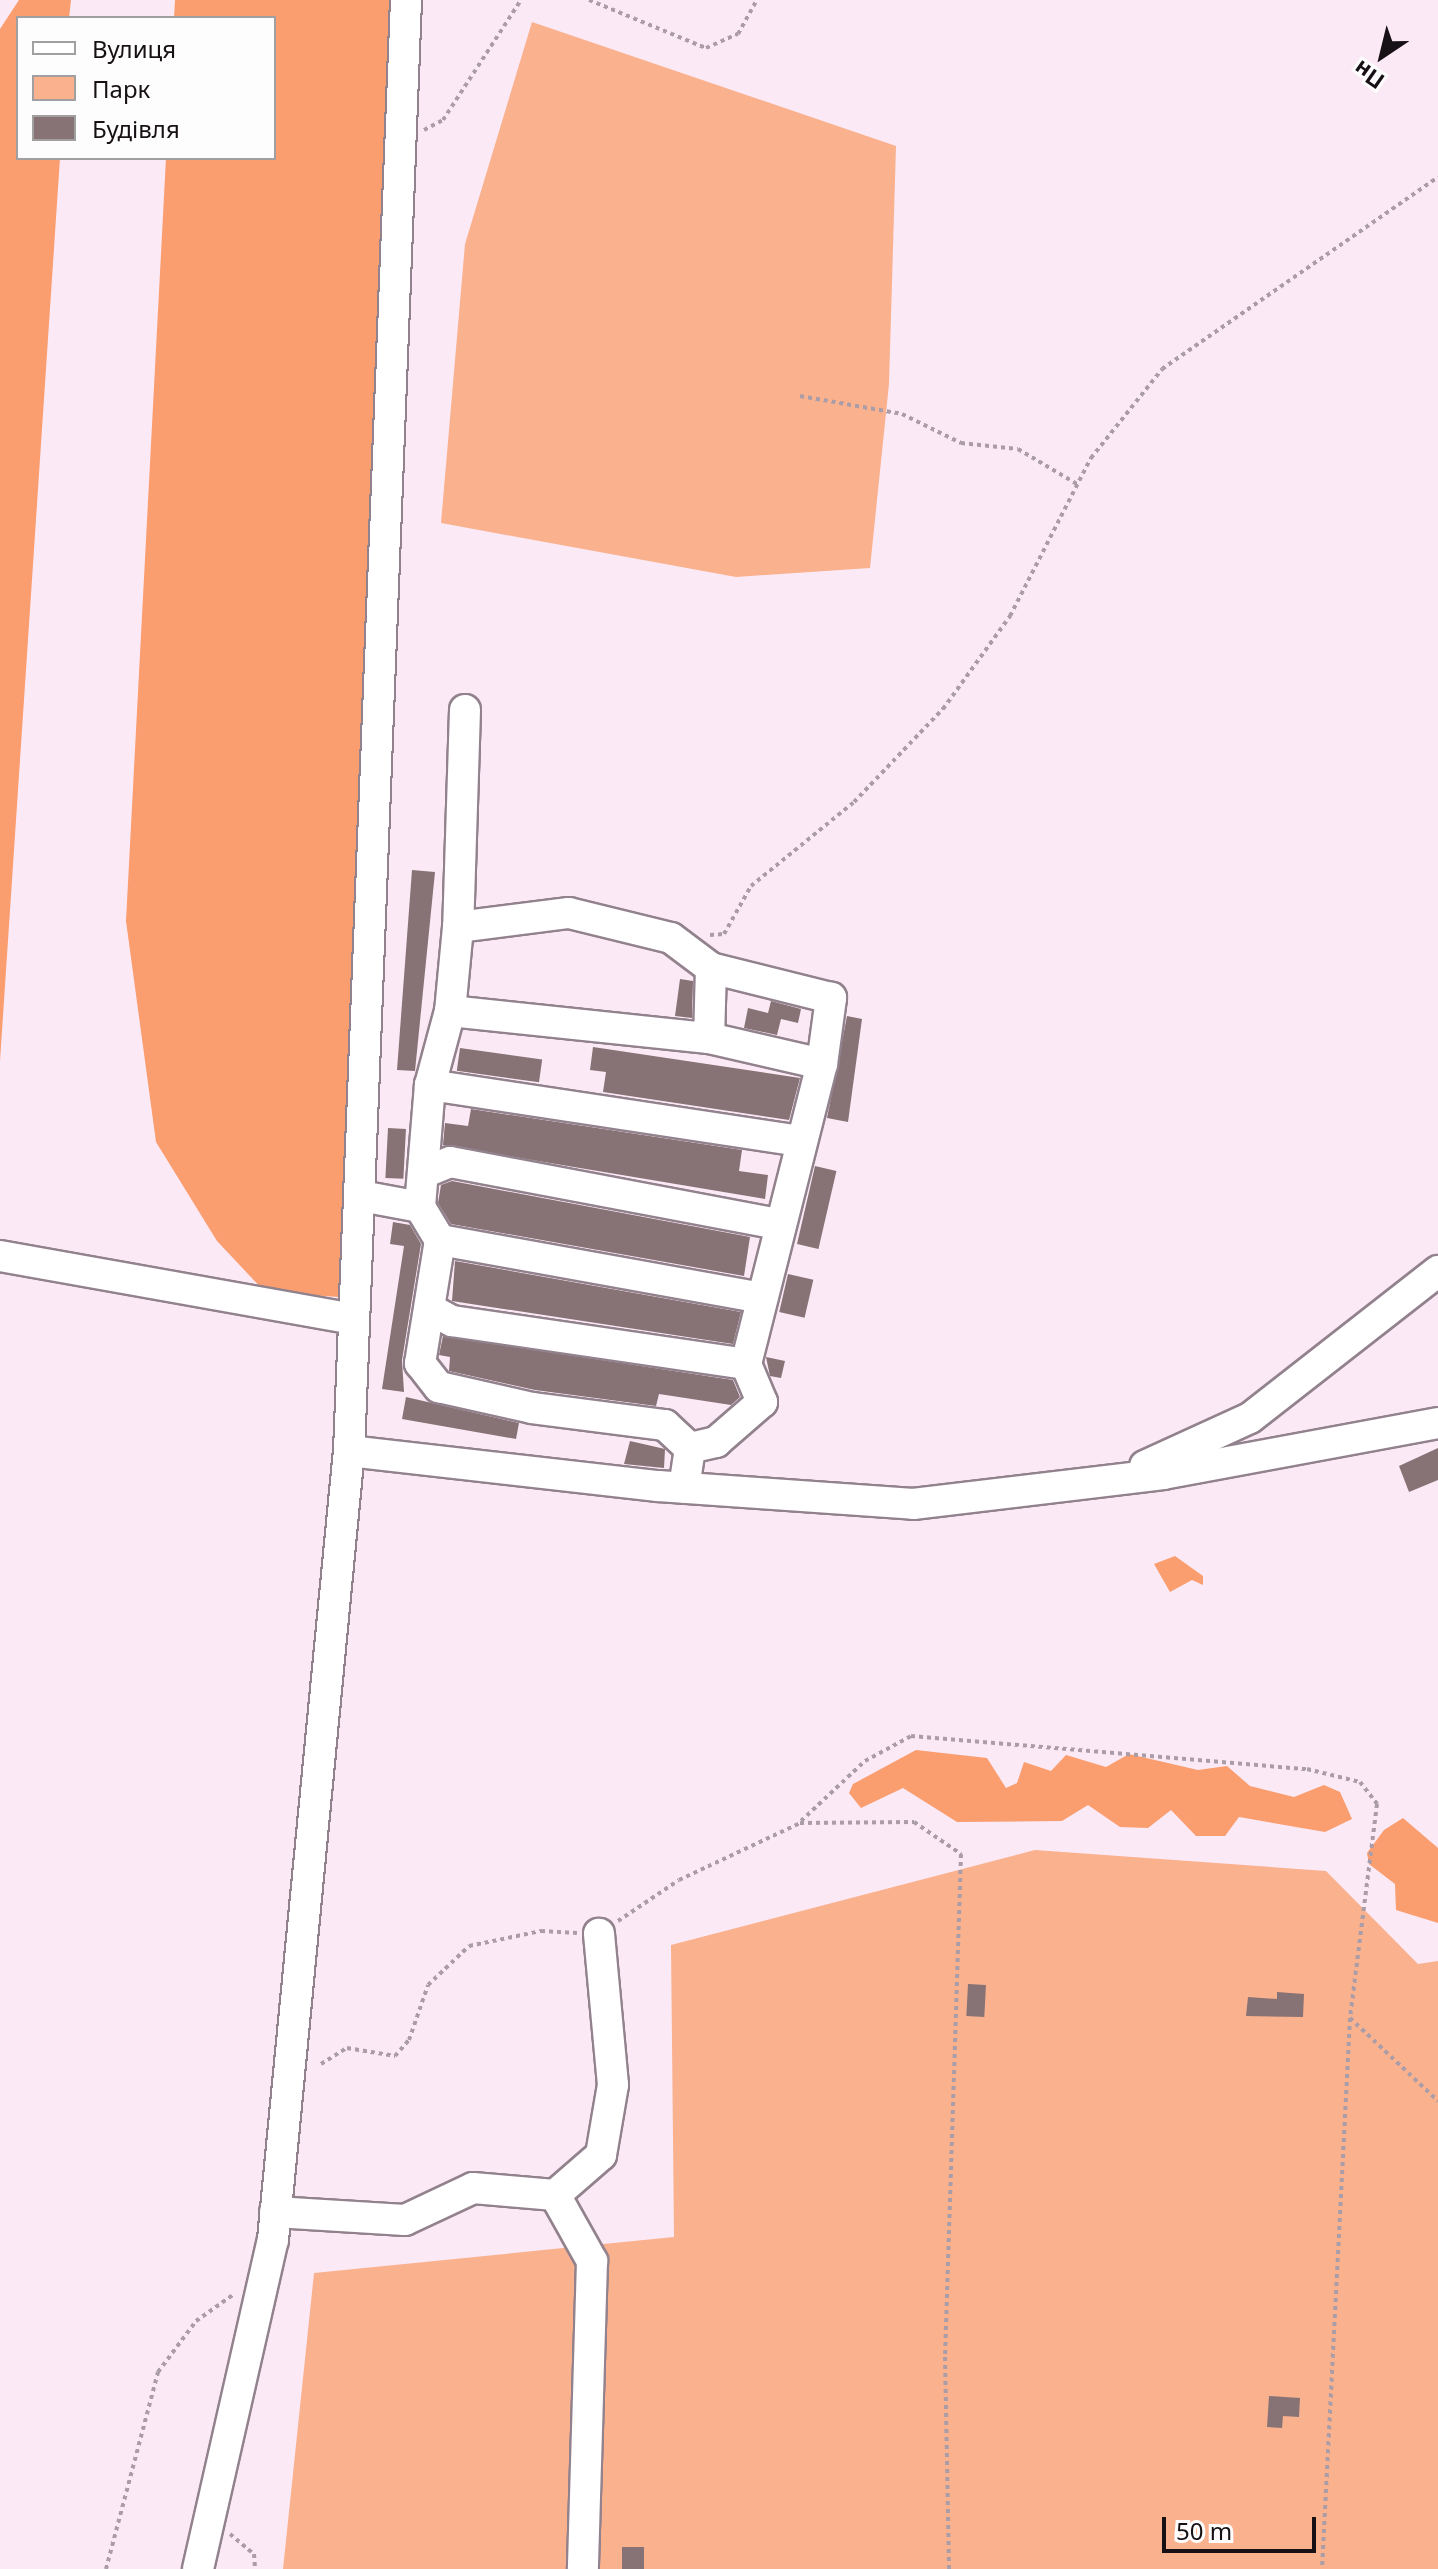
<!DOCTYPE html>
<meta charset="utf-8">
<style>
body{margin:0}
#map{position:relative;width:1438px;height:2569px;overflow:hidden;background:#fbe9f6;font-family:"Noto Sans",sans-serif}
div>[style]{position:absolute}
.green>*{inset:0;background:#fab18e}
.forest>*{inset:0;background:#fa9d6f}
.building>*{inset:0;background:#877375;transform-origin:0 0}
.path>*{height:4px;margin-top:-2px;transform-origin:0;background:repeating-linear-gradient(90deg,#ab9da7 0 4px,transparent 0 8px)}
.roads{filter:drop-shadow(2px 0 #92828d) drop-shadow(-2px 0 #92828d) drop-shadow(0 2px #92828d) drop-shadow(0 -2px #92828d)}
.minor>*{height:30px;margin:-15px;padding:0 15px;transform-origin:15px;border-radius:15px;background:#fff}
span{translate:-50% -50%;white-space:nowrap;text-align:center;line-height:1.15;-webkit-text-stroke:6px #fdfdfd;paint-order:stroke}
.legend{position:absolute;left:16px;top:16px;width:260px;height:144px;box-sizing:border-box;background:#fdfdfd;border:2px solid #a19fa0;margin:0;padding:10px 14px;list-style:none;font-size:24px;color:#171115}
.legend li{display:flex;align-items:center;gap:16px;height:40px}
.legend b{width:40px;border:2px solid #a19fa0}
.north{position:absolute;left:1342px;top:16px;width:80px;height:80px;-webkit-text-stroke:6px #fdfdfd;paint-order:stroke;rotate:215deg;font-size:22px;font-weight:700;line-height:32px;text-align:center;color:#171115}
.north::after{content:'';display:block;margin:auto;width:28px;height:36px;background:#171115;clip-path:polygon(50% 0,100% 100%,50% 72%,0 100%)}
.scale{position:absolute;left:1162px;top:2517px;width:154px;height:36px;box-sizing:border-box;border:4px solid #171115;border-top:0;padding-left:10px;font-size:24px;line-height:28px;white-space:nowrap;color:#171115;-webkit-text-stroke:6px #fdfdfd;paint-order:stroke}
</style>
<div id="map">
<div class="green">
<div style="clip-path:polygon(532px 22px,896px 146px,889px 384px,870px 568px,736px 577px,441px 523px,465px 244px)"></div>
<div style="clip-path:polygon(1035px 1850px,1326px 1871px,1418px 1964px,1438px 1961px,1438px 2569px,283px 2569px,314px 2273px,674px 2237px,671px 1945px)"></div>
</div>
<div class="forest">
<div style="clip-path:polygon(19px 0,71px 0,69px 18px,18px 18px,18px 158px,60px 158px,0 1061px,0 29px)"></div>
<div style="clip-path:polygon(175px 0,394px 0,361px 1196px,339px 1297px,265px 1292px,217px 1241px,156px 1142px,126px 921px,166px 158px,274px 158px,274px 18px,174px 18px)"></div>
<div style="clip-path:polygon(1175px 1556px,1203px 1576px,1203px 1585px,1192px 1580px,1170px 1592px,1154px 1564px)"></div>
<div style="clip-path:polygon(916px 1750px,987px 1758px,1006px 1788px,1017px 1783px,1024px 1762px,1051px 1771px,1066px 1755px,1106px 1767px,1129px 1754px,1198px 1770px,1227px 1766px,1250px 1786px,1294px 1797px,1324px 1785px,1340px 1792px,1352px 1819px,1325px 1832px,1239px 1817px,1225px 1836px,1196px 1836px,1171px 1810px,1148px 1828px,1120px 1827px,1088px 1805px,1062px 1821px,957px 1822px,903px 1788px,861px 1808px,849px 1793px,853px 1784px)"></div>
<div style="clip-path:polygon(1403px 1818px,1438px 1848px,1438px 1923px,1396px 1910px,1395px 1884px,1369px 1864px,1367px 1853px,1384px 1830px)"></div>
</div>
<div class="building">
<div style="clip-path:polygon(412px 870px,435px 872px,415px 1071px,397px 1070px)"></div>
<div style="clip-path:polygon(680px 979px,693px 981px,692px 1018px,675px 1016px)"></div>
<div style="clip-path:polygon(771px 1001px,801px 1009px,798px 1023px,781px 1019px,777px 1035px,744px 1028px,748px 1008px,768px 1013px)"></div>
<div style="clip-path:polygon(847px 1016px,862px 1019px,848px 1122px,827px 1118px)"></div>
<div style="clip-path:polygon(593px 1047px,800px 1078px,789px 1120px,603px 1092px,606px 1072px,590px 1070px)"></div>
<div style="left:460px;top:1048px;width:83px;height:23px;rotate:8deg"></div>
<div style="clip-path:polygon(471px 1109px,742px 1150px,739px 1171px,768px 1175px,765px 1199px,443px 1145px,445px 1123px,468px 1126px)"></div>
<div style="left:388px;top:1128px;width:18px;height:50px;rotate:3deg"></div>
<div style="left:815px;top:1166px;width:22px;height:80px;rotate:13deg"></div>
<div style="clip-path:polygon(452px 1181px,750px 1237px,744px 1276px,451px 1224px,438px 1203px,441px 1185px)"></div>
<div style="clip-path:polygon(393px 1222px,410px 1225px,421px 1244px,402px 1360px,404px 1392px,382px 1389px,404px 1246px,390px 1244px)"></div>
<div style="clip-path:polygon(455px 1261px,741px 1312px,733px 1344px,452px 1301px)"></div>
<div style="left:788px;top:1274px;width:26px;height:39px;rotate:13deg"></div>
<div style="clip-path:polygon(443px 1336px,733px 1380px,740px 1397px,731px 1405px,659px 1394px,656px 1406px,535px 1390px,449px 1371px,450px 1357px,439px 1355px)"></div>
<div style="clip-path:polygon(766px 1357px,785px 1361px,781px 1378px,770px 1376px)"></div>
<div style="clip-path:polygon(406px 1397px,519px 1423px,516px 1439px,402px 1419px)"></div>
<div style="clip-path:polygon(630px 1441px,665px 1449px,664px 1468px,624px 1464px)"></div>
<div style="clip-path:polygon(1438px 1448px,1438px 1480px,1409px 1492px,1399px 1466px)"></div>
<div style="left:968px;top:1984px;width:18px;height:32px;rotate:3deg"></div>
<div style="clip-path:polygon(1277px 1992px,1304px 1994px,1303px 2017px,1246px 2016px,1248px 1997px,1277px 1999px)"></div>
<div style="clip-path:polygon(1269px 2396px,1300px 2398px,1299px 2417px,1283px 2416px,1282px 2428px,1267px 2427px)"></div>
<div style="left:622px;top:2547px;width:22px;height:22px"></div>
</div>
<div class="path">
<div style="left:589px;top:0;width:126px;rotate:22.3deg"></div>
<div style="left:706px;top:48px;width:35px;rotate:-24deg"></div>
<div style="left:738px;top:34px;width:39px;rotate:-61deg"></div>
<div style="left:424px;top:130px;width:21px;rotate:-28deg"></div>
<div style="left:443px;top:120px;width:143px;rotate:-57deg"></div>
<div style="left:800px;top:396px;width:104px;rotate:10deg"></div>
<div style="left:902px;top:414px;width:66px;rotate:26.2deg"></div>
<div style="left:961px;top:443px;width:57px;rotate:6deg"></div>
<div style="left:1018px;top:449px;width:69px;rotate:30.7deg"></div>
<div style="left:710px;top:935px;width:14px;rotate:-4deg"></div>
<div style="left:724px;top:934px;width:55px;rotate:-60.6deg"></div>
<div style="left:751px;top:886px;width:133px;rotate:-39.2deg"></div>
<div style="left:854px;top:802px;width:129px;rotate:-46.3deg"></div>
<div style="left:943px;top:709px;width:115px;rotate:-54.2deg"></div>
<div style="left:1010px;top:616px;width:178px;rotate:-62.9deg"></div>
<div style="left:1091px;top:458px;width:114px;rotate:-51.4deg"></div>
<div style="left:1162px;top:369px;width:336px;rotate:-34.8deg"></div>
<div style="left:801px;top:1821px;width:88px;rotate:-43.2deg"></div>
<div style="left:865px;top:1761px;width:52px;rotate:-28.5deg"></div>
<div style="left:911px;top:1736px;width:397px;rotate:4.8deg"></div>
<div style="left:1307px;top:1769px;width:55px;rotate:13.8deg"></div>
<div style="left:1360px;top:1782px;width:28px;rotate:52deg"></div>
<div style="left:1377px;top:1804px;width:216px;rotate:97.2deg"></div>
<div style="left:1350px;top:2018px;width:552px;rotate:92.91deg"></div>
<div style="left:618px;top:1921px;width:73px;rotate:-33.9deg"></div>
<div style="left:679px;top:1880px;width:134px;rotate:-25.2deg"></div>
<div style="left:800px;top:1823px;width:114px;rotate:-0.5deg"></div>
<div style="left:914px;top:1822px;width:57px;rotate:34.2deg"></div>
<div style="left:961px;top:1854px;width:503px;rotate:91.82deg"></div>
<div style="left:945px;top:2357px;width:212px;rotate:88.9deg"></div>
<div style="left:1350px;top:2018px;width:121px;rotate:43.3deg"></div>
<div style="left:321px;top:2064px;width:31px;rotate:-32deg"></div>
<div style="left:347px;top:2048px;width:49px;rotate:9.5deg"></div>
<div style="left:395px;top:2056px;width:21px;rotate:-49deg"></div>
<div style="left:409px;top:2040px;width:58px;rotate:-70.9deg"></div>
<div style="left:428px;top:1985px;width:57px;rotate:-43.6deg"></div>
<div style="left:469px;top:1946px;width:74px;rotate:-11.8deg"></div>
<div style="left:541px;top:1931px;width:36px;rotate:3deg"></div>
<div style="left:230px;top:2534px;width:31px;rotate:40deg"></div>
<div style="left:254px;top:2554px;width:15px;rotate:86deg"></div>
<div style="left:106px;top:2569px;width:204px;rotate:-75.2deg"></div>
<div style="left:158px;top:2372px;width:64px;rotate:-53.3deg"></div>
<div style="left:196px;top:2321px;width:47px;rotate:-35.4deg"></div>
</div>
<div class="roads">
<div class="minor">
<div style="left:465px;top:710px;width:217px;rotate:91.8deg"></div>
<div style="left:458px;top:927px;width:84px;rotate:95.4deg"></div>
<div style="left:450px;top:1011px;width:77px;rotate:105.1deg"></div>
<div style="left:430px;top:1085px;width:122px;rotate:94.7deg"></div>
<div style="left:420px;top:1207px;width:39px;rotate:59deg"></div>
<div style="left:440px;top:1240px;width:125px;rotate:99.2deg"></div>
<div style="left:420px;top:1363px;width:31px;rotate:52deg"></div>
<div style="left:439px;top:1387px;width:95px;rotate:12.7deg"></div>
<div style="left:532px;top:1408px;width:134px;rotate:7.3deg"></div>
<div style="left:665px;top:1425px;width:34px;rotate:43deg"></div>
<div style="left:690px;top:1448px;width:40px;rotate:98.5deg"></div>
<div style="left:458px;top:927px;width:112px;rotate:-7.2deg"></div>
<div style="left:569px;top:913px;width:105px;rotate:13.8deg"></div>
<div style="left:671px;top:938px;width:50px;rotate:36.9deg"></div>
<div style="left:711px;top:968px;width:70px;rotate:91.6deg"></div>
<div style="left:450px;top:1011px;width:260px;rotate:6deg"></div>
<div style="left:709px;top:1038px;width:116px;rotate:13deg"></div>
<div style="left:430px;top:1085px;width:375px;rotate:8.6deg"></div>
<div style="left:423px;top:1173px;width:29px;rotate:-22deg"></div>
<div style="left:450px;top:1162px;width:335px;rotate:10.7deg"></div>
<div style="left:361px;top:1196px;width:60px;rotate:10.6deg"></div>
<div style="left:440px;top:1240px;width:323px;rotate:10.2deg"></div>
<div style="left:0;top:1256px;width:359px;rotate:10.1deg"></div>
<div style="left:430px;top:1309px;width:25px;rotate:29deg"></div>
<div style="left:452px;top:1321px;width:297px;rotate:8.3deg"></div>
<div style="left:690px;top:1448px;width:27px;rotate:-13deg"></div>
<div style="left:716px;top:1442px;width:61px;rotate:-41deg"></div>
<div style="left:762px;top:1402px;width:41px;rotate:-112.8deg"></div>
<div style="left:746px;top:1364px;width:309px;rotate:-75.8deg"></div>
<div style="left:822px;top:1064px;width:67px;rotate:-82.2deg"></div>
<div style="left:831px;top:998px;width:124px;rotate:-166deg"></div>
<div style="left:349px;top:1451px;width:311px;rotate:6.5deg"></div>
<div style="left:658px;top:1486px;width:256px;rotate:4deg"></div>
<div style="left:913px;top:1504px;width:252px;rotate:-6.8deg"></div>
<div style="left:1163px;top:1474px;width:280px;rotate:-10.5deg"></div>
<div style="left:1145px;top:1466px;width:115px;rotate:-24.6deg"></div>
<div style="left:1250px;top:1418px;width:239px;rotate:-38deg"></div>
<div style="left:555px;top:2195px;width:76px;rotate:60.7deg"></div>
<div style="left:592px;top:2261px;width:308px;rotate:91.7deg"></div>
<div style="left:275px;top:2212px;width:130px;rotate:3.5deg"></div>
<div style="left:405px;top:2220px;width:75px;rotate:-25.2deg"></div>
<div style="left:473px;top:2188px;width:82px;rotate:4.9deg"></div>
<div style="left:555px;top:2195px;width:61px;rotate:-41deg"></div>
<div style="left:601px;top:2155px;width:71px;rotate:-80.3deg"></div>
<div style="left:613px;top:2085px;width:152px;rotate:-95.3deg"></div>
<div style="left:198px;top:2569px;width:337px;rotate:-77.2deg"></div>
<div style="left:273px;top:2240px;width:793px;rotate:-84.5deg"></div>
<div style="left:349px;top:1451px;width:1452px;rotate:-87.75deg"></div>
</div>
</div>
<ul class="legend">
<li><b style="height:10px;background:#fff"></b>Вулиця</li>
<li><b style="height:22px;background:#fab18e"></b>Парк</li>
<li><b style="height:22px;background:#877375"></b>Будівля</li>
</ul>
<div class="north">Пн</div>
<div class="scale">50 m</div>
</div>
